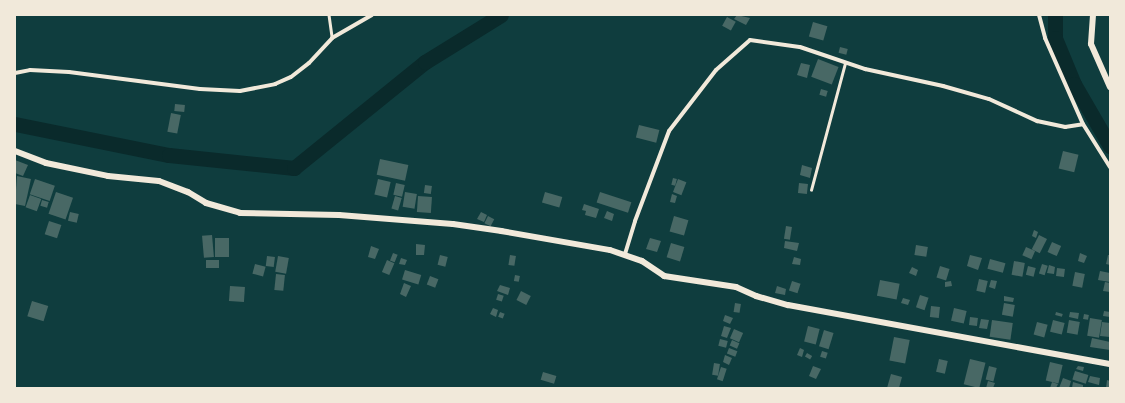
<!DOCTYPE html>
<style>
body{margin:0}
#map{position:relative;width:1125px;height:403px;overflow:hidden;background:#0f3d3e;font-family:Barlow,sans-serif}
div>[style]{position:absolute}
.river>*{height:15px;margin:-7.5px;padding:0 7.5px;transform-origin:7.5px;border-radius:7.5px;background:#0a2a2b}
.building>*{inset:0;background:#486865;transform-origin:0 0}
.service>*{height:2.5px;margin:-1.25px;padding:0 1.25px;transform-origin:1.25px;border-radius:1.25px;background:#f1e9da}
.minor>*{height:4px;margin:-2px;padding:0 2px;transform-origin:2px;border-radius:2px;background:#f1e9da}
.tertiary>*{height:6px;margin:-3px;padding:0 3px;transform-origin:3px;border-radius:3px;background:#f1e9da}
span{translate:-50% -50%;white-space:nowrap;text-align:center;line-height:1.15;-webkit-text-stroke:4px #f1e9da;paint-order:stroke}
.frame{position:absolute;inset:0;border:16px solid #f1e9da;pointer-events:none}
</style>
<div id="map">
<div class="river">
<div style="left:1055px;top:15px;width:23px;rotate:90deg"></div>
<div style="left:1055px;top:38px;width:50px;rotate:67.6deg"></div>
<div style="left:1074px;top:84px;width:72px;rotate:59.9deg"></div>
<div style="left:15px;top:124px;width:157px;rotate:11.4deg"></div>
<div style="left:169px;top:155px;width:126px;rotate:5.9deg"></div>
<div style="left:294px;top:168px;width:169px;rotate:-39deg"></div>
<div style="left:425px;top:62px;width:89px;rotate:-31.7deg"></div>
</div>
<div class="building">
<div style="clip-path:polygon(737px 15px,750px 18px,746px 25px,734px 19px)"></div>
<div style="left:727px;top:17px;width:10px;height:10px;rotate:29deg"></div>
<div style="left:813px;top:22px;width:15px;height:15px;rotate:16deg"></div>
<div style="left:840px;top:47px;width:8px;height:6px;rotate:14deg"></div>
<div style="left:818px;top:59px;width:22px;height:19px;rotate:21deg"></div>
<div style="clip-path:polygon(801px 63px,810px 65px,807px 78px,797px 75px)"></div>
<div style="left:821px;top:89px;width:7px;height:6px;rotate:16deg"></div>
<div style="left:175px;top:104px;width:10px;height:7px;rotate:6deg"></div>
<div style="left:171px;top:113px;width:10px;height:19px;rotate:11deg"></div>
<div style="left:639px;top:125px;width:21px;height:13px;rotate:14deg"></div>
<div style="left:1063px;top:151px;width:16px;height:18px;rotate:14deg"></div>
<div style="left:380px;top:159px;width:29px;height:16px;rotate:12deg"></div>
<div style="clip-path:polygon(15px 160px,28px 165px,23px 176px,15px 173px)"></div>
<div style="clip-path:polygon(802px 165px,812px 168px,810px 178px,800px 175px)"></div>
<div style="clip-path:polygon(17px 176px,31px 179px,25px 206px,15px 204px)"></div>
<div style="left:673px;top:178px;width:4px;height:7px;rotate:14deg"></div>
<div style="left:35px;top:179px;width:21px;height:16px;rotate:19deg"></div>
<div style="left:378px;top:179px;width:13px;height:16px;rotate:13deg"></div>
<div style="left:678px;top:179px;width:9px;height:14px;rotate:21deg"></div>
<div style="left:396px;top:183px;width:9px;height:12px;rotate:13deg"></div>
<div style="left:799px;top:183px;width:9px;height:10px;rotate:6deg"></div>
<div style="left:425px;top:185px;width:7px;height:8px;rotate:8deg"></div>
<div style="left:56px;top:192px;width:18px;height:23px;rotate:19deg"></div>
<div style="left:405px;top:192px;width:12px;height:15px;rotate:9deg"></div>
<div style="left:545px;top:192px;width:18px;height:11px;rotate:16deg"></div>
<div style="left:600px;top:192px;width:33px;height:11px;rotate:18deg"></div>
<div style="clip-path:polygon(672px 194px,677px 196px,675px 203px,670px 202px)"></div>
<div style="left:30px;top:195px;width:12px;height:13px;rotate:20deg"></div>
<div style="left:395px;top:196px;width:7px;height:13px;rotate:16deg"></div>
<div style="left:418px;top:196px;width:14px;height:16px;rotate:4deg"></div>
<div style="left:42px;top:200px;width:7px;height:6px;rotate:16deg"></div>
<div style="clip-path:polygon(584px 204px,599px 209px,596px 218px,585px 215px,586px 211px,582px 210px)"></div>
<div style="clip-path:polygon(607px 211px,614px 214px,612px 221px,604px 218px)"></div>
<div style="left:70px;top:212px;width:9px;height:9px;rotate:13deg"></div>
<div style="clip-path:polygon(481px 212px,487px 215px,484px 222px,477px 219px)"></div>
<div style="left:488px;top:216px;width:7px;height:8px;rotate:27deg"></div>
<div style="left:674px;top:216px;width:15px;height:16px;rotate:16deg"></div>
<div style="left:49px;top:221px;width:13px;height:14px;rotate:18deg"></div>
<div style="left:786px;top:226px;width:6px;height:13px;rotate:9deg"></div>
<div style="clip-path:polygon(1034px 230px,1038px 232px,1036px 238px,1032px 236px)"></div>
<div style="left:212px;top:235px;width:22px;height:10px;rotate:85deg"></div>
<div style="left:1039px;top:235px;width:9px;height:16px;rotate:27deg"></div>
<div style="left:215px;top:238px;width:14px;height:19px"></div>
<div style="clip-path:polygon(650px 238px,661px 241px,657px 252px,646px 249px)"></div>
<div style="clip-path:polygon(785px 241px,799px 243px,797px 251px,784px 248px)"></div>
<div style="left:1052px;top:242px;width:10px;height:11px;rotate:24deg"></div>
<div style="left:671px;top:243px;width:14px;height:15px;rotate:17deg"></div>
<div style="clip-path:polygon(416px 244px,425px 245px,424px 255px,416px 255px)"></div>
<div style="left:916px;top:245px;width:12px;height:10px;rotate:9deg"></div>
<div style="clip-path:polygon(371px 246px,379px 249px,375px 259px,368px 257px)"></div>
<div style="left:1026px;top:247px;width:10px;height:9px;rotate:24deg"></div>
<div style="left:393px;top:253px;width:5px;height:8px;rotate:22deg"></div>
<div style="clip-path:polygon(1080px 253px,1087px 256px,1084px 263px,1078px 261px)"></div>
<div style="left:440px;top:255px;width:8px;height:10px;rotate:14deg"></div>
<div style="left:510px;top:255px;width:6px;height:10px;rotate:9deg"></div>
<div style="clip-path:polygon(970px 255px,982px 258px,978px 270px,967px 266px)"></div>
<div style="clip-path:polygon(1108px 255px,1110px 255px,1110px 265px,1106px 264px)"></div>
<div style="left:267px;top:256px;width:8px;height:10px;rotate:7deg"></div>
<div style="left:278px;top:256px;width:11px;height:16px;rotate:10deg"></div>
<div style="clip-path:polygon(794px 257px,801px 259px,800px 265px,792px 264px)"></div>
<div style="clip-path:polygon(401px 258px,407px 260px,405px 265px,399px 264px)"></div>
<div style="left:990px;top:259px;width:16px;height:10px;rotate:15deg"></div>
<div style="left:206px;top:260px;width:13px;height:8px"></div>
<div style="left:387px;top:260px;width:8px;height:13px;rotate:23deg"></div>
<div style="left:1014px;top:261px;width:11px;height:14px;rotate:10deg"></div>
<div style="left:255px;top:264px;width:11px;height:10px;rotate:15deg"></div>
<div style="left:1042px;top:264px;width:6px;height:10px;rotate:18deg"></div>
<div style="clip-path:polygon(1049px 265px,1055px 267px,1054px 274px,1047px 273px)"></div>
<div style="left:940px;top:266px;width:10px;height:12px;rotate:17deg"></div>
<div style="left:1028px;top:266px;width:8px;height:9px;rotate:14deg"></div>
<div style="clip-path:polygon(912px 267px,918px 270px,916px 276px,909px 273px)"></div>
<div style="left:1057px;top:268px;width:8px;height:8px;rotate:7deg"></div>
<div style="left:405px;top:270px;width:17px;height:10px;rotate:17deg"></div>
<div style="clip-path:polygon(1100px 271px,1110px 273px,1110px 282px,1098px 280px)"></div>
<div style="left:1075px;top:272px;width:10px;height:14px;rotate:11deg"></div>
<div style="left:276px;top:274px;width:9px;height:16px;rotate:6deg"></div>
<div style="left:515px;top:275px;width:5px;height:6px;rotate:11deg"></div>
<div style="left:430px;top:276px;width:9px;height:9px;rotate:21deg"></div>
<div style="left:979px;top:279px;width:9px;height:12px;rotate:13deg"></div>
<div style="left:880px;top:280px;width:20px;height:16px;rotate:11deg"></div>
<div style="clip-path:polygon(991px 280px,997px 281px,995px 289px,989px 287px)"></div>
<div style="left:792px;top:281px;width:9px;height:10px;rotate:18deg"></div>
<div style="clip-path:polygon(951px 281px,952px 286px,945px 287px,945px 282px)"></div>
<div style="clip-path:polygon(1105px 282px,1110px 283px,1110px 292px,1103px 291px)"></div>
<div style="clip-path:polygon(404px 283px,411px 286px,406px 297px,400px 294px)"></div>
<div style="clip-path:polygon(500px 285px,510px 288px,508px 295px,497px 291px)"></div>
<div style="left:230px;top:286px;width:15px;height:15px;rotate:4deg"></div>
<div style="clip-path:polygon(777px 286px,786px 289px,785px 295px,775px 293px)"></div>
<div style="left:521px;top:291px;width:11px;height:10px;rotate:27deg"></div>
<div style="left:498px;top:294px;width:6px;height:6px;rotate:18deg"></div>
<div style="left:920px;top:295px;width:9px;height:13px;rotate:18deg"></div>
<div style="clip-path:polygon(1004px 296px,1014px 298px,1013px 302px,1004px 301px)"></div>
<div style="clip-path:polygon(903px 298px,910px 300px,908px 305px,901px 303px)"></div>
<div style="left:32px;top:301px;width:17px;height:16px;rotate:17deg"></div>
<div style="left:735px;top:303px;width:6px;height:9px;rotate:9deg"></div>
<div style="left:1004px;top:303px;width:11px;height:12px;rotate:10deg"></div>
<div style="left:931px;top:306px;width:9px;height:11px;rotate:6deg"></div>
<div style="clip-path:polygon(493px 308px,498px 310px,496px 317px,490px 314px)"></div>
<div style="left:954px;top:308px;width:13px;height:13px;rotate:13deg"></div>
<div style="clip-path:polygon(1104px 311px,1110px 312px,1110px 317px,1103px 316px)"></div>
<div style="left:500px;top:312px;width:5px;height:5px;rotate:22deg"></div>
<div style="left:1056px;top:312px;width:7px;height:3px;rotate:16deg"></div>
<div style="clip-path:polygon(1070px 312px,1079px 313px,1078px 319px,1069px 317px)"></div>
<div style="left:1084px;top:314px;width:5px;height:5px;rotate:11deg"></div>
<div style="clip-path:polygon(725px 315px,733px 318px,730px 324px,723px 321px)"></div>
<div style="left:970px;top:317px;width:8px;height:8px;rotate:7deg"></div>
<div style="left:1090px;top:318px;width:12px;height:18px;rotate:9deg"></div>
<div style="clip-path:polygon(981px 319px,989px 320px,987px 329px,979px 328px)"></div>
<div style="left:992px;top:320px;width:21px;height:17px;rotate:8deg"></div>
<div style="left:1053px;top:320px;width:12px;height:12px;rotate:14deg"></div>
<div style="left:1069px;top:320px;width:11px;height:13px;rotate:10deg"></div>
<div style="left:1037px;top:322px;width:11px;height:13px;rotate:15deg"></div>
<div style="clip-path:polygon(1102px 322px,1110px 323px,1110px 337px,1100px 336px)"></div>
<div style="clip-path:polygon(724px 326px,731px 328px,727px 338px,721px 336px)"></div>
<div style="left:808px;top:326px;width:12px;height:16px;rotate:14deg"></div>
<div style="left:734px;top:329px;width:10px;height:10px;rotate:24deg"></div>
<div style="left:824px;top:330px;width:10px;height:17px;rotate:17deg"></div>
<div style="left:894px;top:337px;width:16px;height:24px;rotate:11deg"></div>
<div style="clip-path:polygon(1092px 338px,1110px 342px,1110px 350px,1090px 347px)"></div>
<div style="left:720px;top:339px;width:8px;height:7px;rotate:14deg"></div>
<div style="left:732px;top:340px;width:8px;height:6px;rotate:23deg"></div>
<div style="left:729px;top:348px;width:9px;height:6px;rotate:21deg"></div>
<div style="clip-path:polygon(800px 348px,804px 350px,802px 357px,797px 355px)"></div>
<div style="left:822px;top:351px;width:6px;height:6px;rotate:18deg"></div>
<div style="left:807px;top:353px;width:6px;height:4px;rotate:31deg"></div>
<div style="clip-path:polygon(725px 355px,732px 358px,729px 365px,723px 362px)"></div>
<div style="left:939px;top:359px;width:9px;height:13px;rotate:13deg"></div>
<div style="left:970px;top:359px;width:16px;height:26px;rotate:14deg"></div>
<div style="left:1050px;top:362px;width:13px;height:19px;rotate:13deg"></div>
<div style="left:714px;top:363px;width:6px;height:12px;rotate:9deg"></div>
<div style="clip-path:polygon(813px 366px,821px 369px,816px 379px,809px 376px)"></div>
<div style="left:989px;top:366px;width:8px;height:14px;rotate:14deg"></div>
<div style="clip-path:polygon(1078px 366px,1084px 367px,1083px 371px,1076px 369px)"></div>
<div style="left:721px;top:367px;width:6px;height:13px;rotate:18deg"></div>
<div style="left:1075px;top:371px;width:14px;height:9px;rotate:17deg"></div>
<div style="left:543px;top:372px;width:14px;height:8px;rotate:17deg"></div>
<div style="clip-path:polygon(891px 374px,902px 377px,899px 388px,887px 388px)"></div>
<div style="clip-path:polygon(1090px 376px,1100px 378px,1099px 385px,1088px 382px)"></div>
<div style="clip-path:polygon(1063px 378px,1071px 381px,1069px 388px,1059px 388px)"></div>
<div style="clip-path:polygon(1107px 380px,1110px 381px,1110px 388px,1106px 388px)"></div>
<div style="clip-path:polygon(988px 381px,995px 383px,993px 388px,986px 388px)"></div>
<div style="clip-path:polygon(1052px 382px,1058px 384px,1056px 388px,1050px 388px)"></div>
<div style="clip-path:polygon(1073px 382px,1083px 385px,1083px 388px,1072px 388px)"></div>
</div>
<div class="service">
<div style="left:329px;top:15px;width:22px;rotate:82deg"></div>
<div style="left:811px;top:190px;width:131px;rotate:-75deg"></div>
</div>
<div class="minor">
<div style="left:1039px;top:15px;width:24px;rotate:75deg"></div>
<div style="left:1045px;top:38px;width:94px;rotate:66.2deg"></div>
<div style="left:1083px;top:124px;width:51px;rotate:57.9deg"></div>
<div style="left:15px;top:73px;width:15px;rotate:-11deg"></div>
<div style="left:30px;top:70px;width:39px;rotate:3deg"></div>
<div style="left:69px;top:72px;width:132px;rotate:7.4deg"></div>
<div style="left:200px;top:89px;width:40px;rotate:2.9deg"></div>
<div style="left:240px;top:91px;width:36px;rotate:-11deg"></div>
<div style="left:275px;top:84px;width:17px;rotate:-24deg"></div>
<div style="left:291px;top:77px;width:23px;rotate:-38deg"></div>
<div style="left:309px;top:63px;width:34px;rotate:-47deg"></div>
<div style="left:332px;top:38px;width:46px;rotate:-29.9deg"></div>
<div style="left:625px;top:254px;width:34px;rotate:-73deg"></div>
<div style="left:635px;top:221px;width:96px;rotate:-69.3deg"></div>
<div style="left:669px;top:131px;width:77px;rotate:-52.4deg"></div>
<div style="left:716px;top:70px;width:45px;rotate:-41.4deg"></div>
<div style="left:750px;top:40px;width:50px;rotate:8deg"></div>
<div style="left:800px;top:47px;width:69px;rotate:18.7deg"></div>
<div style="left:865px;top:69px;width:80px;rotate:12.3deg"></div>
<div style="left:943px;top:86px;width:48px;rotate:15.8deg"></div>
<div style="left:989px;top:99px;width:53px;rotate:24.6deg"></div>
<div style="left:1037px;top:121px;width:29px;rotate:12deg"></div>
<div style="left:1065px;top:127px;width:18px;rotate:-9deg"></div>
</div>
<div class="tertiary">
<div style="left:1093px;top:15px;width:29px;rotate:94deg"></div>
<div style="left:1091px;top:44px;width:47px;rotate:66.2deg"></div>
<div style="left:15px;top:151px;width:33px;rotate:21deg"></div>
<div style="left:46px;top:163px;width:63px;rotate:11.8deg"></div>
<div style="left:108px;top:176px;width:51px;rotate:5.6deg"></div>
<div style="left:159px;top:181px;width:31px;rotate:21deg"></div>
<div style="left:188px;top:192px;width:21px;rotate:31deg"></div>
<div style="left:206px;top:203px;width:35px;rotate:16deg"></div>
<div style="left:240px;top:213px;width:99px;rotate:1.2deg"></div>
<div style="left:339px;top:215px;width:114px;rotate:4.5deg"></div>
<div style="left:453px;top:224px;width:49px;rotate:8.3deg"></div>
<div style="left:501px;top:231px;width:111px;rotate:9.9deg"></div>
<div style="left:610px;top:250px;width:34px;rotate:19deg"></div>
<div style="left:642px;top:261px;width:27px;rotate:34deg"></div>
<div style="left:664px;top:276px;width:73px;rotate:8.7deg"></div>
<div style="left:736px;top:287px;width:22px;rotate:24deg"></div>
<div style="left:756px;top:296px;width:33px;rotate:16deg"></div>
<div style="left:788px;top:305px;width:327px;rotate:10.4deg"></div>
</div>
<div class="frame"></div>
</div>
